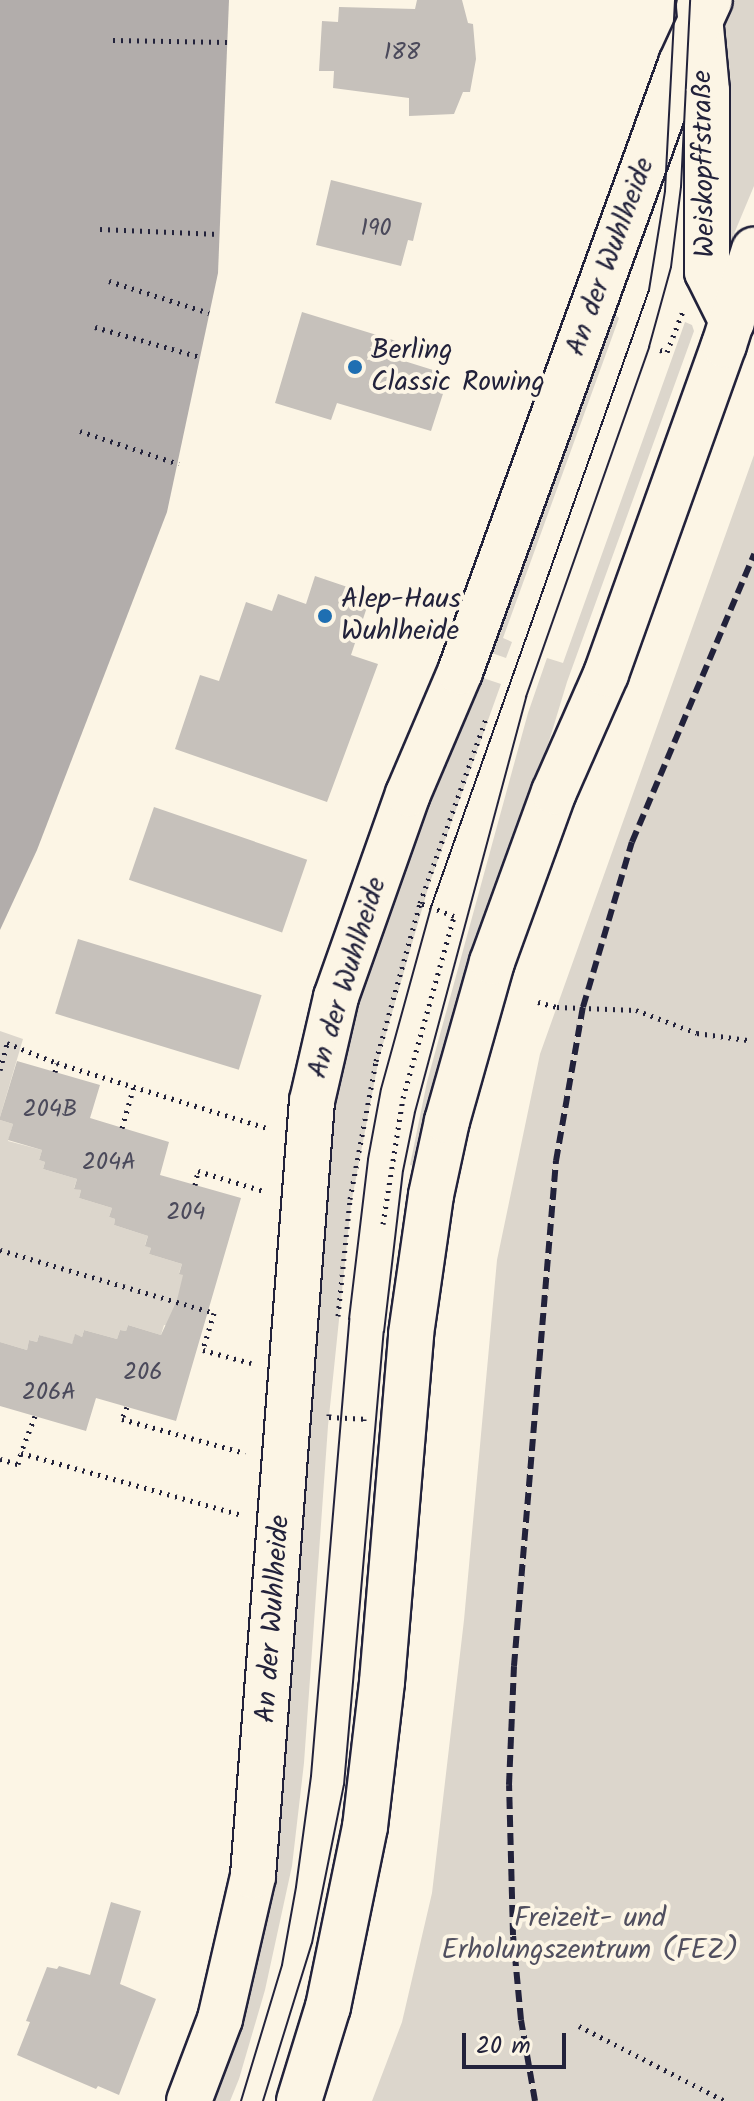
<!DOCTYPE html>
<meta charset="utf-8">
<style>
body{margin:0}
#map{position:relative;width:754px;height:2101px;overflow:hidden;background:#fcf5e5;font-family:Kalam,sans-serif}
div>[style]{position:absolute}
.green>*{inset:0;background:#dcd6cc}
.water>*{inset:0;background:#b2adab}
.building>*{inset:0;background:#c6c1bb;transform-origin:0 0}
.path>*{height:5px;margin-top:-2.5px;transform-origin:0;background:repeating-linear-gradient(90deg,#22223b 0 2px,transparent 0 8px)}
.roads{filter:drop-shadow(2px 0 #22223b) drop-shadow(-2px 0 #22223b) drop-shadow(0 2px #22223b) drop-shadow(0 -2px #22223b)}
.minor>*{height:44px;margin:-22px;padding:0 22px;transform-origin:22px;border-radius:22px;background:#fcf5e5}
.major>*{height:44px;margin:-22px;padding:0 22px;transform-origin:22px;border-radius:22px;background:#fcf5e5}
.tram>*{height:2px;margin:-1px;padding:0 1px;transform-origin:1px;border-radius:1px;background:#22223b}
.rail>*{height:6px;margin-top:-3px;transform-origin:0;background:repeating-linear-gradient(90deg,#22223b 0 12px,transparent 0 18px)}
.dots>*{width:22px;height:22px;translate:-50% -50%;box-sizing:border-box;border:4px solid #fcf5e5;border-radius:50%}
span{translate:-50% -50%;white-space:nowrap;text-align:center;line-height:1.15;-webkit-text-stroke:8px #fcf5e5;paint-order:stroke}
.number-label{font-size:24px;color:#4b4a5b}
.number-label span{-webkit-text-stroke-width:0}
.street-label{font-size:28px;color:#22223b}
.poi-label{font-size:28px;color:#22223b}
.left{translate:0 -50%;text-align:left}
.park-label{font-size:28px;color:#504f5f}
.scale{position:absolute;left:462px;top:2033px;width:104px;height:36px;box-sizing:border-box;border:4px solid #22223b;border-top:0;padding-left:10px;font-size:24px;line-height:28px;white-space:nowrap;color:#22223b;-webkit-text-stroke:6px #fcf5e5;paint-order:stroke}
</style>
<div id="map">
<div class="green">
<div style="clip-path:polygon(733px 0,754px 0,754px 186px,731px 241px,724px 231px,725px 16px)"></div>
<div style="clip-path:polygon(615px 296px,620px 298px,614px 314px,619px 318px,503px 638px,512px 642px,506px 658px,486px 651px)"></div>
<div style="clip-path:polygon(685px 322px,692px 325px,694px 331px,567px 682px,420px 1166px,410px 1165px,427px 1082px,528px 713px,547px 658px,563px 663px)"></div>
<div style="clip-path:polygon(754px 455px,754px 2101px,372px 2101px,402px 2022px,432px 1893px,464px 1620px,497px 1260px,540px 1054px)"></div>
<div style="clip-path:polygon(477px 676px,501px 684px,429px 885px,379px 1058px,351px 1204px,328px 1426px,304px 1763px,292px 1866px,265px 1990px,239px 2079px,230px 2101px,211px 2101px,252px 1980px,278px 1854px,330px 1114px,351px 1006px,437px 768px)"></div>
<div style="clip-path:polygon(0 1031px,23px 1039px,0 1117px)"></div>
<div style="clip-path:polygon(0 1120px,13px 1124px,8px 1141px,42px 1150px,39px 1160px,45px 1162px,43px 1169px,77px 1179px,74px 1188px,81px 1190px,79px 1198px,112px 1208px,109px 1217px,115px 1219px,114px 1225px,148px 1236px,145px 1245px,151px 1248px,149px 1254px,182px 1264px,179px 1273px,187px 1276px,171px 1326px,164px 1325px,161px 1335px,128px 1325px,126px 1331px,120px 1330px,117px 1339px,84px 1330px,82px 1337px,75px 1335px,72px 1345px,39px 1335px,37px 1342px,29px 1340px,27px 1350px,0 1342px)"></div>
</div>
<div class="water">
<div style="clip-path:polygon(0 0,229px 0,218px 273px,167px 512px,37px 850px,0 930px)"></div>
</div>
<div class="building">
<div style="clip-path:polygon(417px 0,462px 0,468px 23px,473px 24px,476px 59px,470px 92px,463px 92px,454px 114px,409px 116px,409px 98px,333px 88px,334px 71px,319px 71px,322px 21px,338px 22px,339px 7px,415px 9px)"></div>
<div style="clip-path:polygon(331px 180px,422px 203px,413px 241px,408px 240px,401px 266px,316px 245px)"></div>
<div style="clip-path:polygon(302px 312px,406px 344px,401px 360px,449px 375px,431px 431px,337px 403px,331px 420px,275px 403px)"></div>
<div style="clip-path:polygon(315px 576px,371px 595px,351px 655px,378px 664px,327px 802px,175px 749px,200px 675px,219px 681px,246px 602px,272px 611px,278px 594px,306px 604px)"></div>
<div style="left:154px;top:807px;width:162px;height:77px;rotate:19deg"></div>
<div style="left:78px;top:939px;width:192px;height:78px;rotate:17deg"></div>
<div style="clip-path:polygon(17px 1061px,100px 1085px,90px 1118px,169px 1142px,160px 1175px,241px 1198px,176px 1421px,96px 1398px,86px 1431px,0 1406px,0 1342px,27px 1350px,29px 1340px,37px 1342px,39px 1335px,72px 1344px,75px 1334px,82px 1337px,84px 1330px,117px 1339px,120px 1330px,126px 1331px,128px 1325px,161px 1335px,177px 1300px,183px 1275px,179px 1274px,182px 1264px,149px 1254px,151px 1248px,145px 1246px,148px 1236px,114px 1225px,115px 1219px,109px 1217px,112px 1208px,79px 1198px,81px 1190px,74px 1189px,77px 1179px,43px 1169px,45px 1162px,39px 1160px,42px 1150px,8px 1140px,13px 1124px,0 1120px,0 1117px)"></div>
<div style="clip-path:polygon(111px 1902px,141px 1911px,120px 1984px,156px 1999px,119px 2095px,98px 2086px,96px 2089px,17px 2055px,30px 2022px,26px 2021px,47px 1967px,57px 1969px,59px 1966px,90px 1975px)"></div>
</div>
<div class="path">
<div style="left:113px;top:40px;width:114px;rotate:1deg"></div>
<div style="left:100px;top:229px;width:119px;rotate:2.4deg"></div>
<div style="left:109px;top:281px;width:105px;rotate:17.7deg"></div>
<div style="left:95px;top:327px;width:109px;rotate:15.9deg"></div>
<div style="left:660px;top:350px;width:7px;rotate:16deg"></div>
<div style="left:667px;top:352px;width:44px;rotate:-68.7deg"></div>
<div style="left:80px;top:431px;width:104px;rotate:18.4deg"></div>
<div style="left:538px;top:1002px;width:20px;rotate:15deg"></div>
<div style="left:557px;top:1007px;width:79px;rotate:2.2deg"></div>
<div style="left:636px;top:1010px;width:65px;rotate:20.7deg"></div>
<div style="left:697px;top:1033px;width:51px;rotate:7.8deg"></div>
<div style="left:0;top:1070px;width:28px;rotate:-75deg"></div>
<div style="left:7px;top:1043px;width:54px;rotate:21.8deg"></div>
<div style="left:55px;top:1072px;width:9px;rotate:-77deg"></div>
<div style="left:57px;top:1063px;width:220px;rotate:17.2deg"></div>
<div style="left:122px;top:1128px;width:44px;rotate:-74.1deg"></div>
<div style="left:195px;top:1185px;width:14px;rotate:-78deg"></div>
<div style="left:198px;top:1171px;width:69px;rotate:16.9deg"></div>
<div style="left:383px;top:1224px;width:128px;rotate:-81deg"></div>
<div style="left:403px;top:1098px;width:189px;rotate:-74.3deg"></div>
<div style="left:454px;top:916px;width:36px;rotate:-159deg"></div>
<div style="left:0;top:1250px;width:223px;rotate:16.4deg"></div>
<div style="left:214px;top:1313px;width:39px;rotate:107deg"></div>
<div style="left:203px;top:1350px;width:50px;rotate:15.2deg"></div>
<div style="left:338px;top:1316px;width:118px;rotate:-84.1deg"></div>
<div style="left:350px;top:1199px;width:140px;rotate:-79.3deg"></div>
<div style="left:376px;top:1061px;width:164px;rotate:-74.4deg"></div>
<div style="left:420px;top:903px;width:195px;rotate:-70.3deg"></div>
<div style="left:127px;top:1407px;width:13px;rotate:113deg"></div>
<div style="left:122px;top:1419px;width:128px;rotate:15.5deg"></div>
<div style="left:329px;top:1414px;width:3px;rotate:90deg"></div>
<div style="left:329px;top:1417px;width:35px;rotate:3deg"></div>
<div style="left:364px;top:1419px;width:4px;rotate:90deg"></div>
<div style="left:35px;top:1416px;width:40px;rotate:111deg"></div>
<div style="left:21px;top:1453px;width:229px;rotate:15.7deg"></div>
<div style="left:0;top:1459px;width:19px;rotate:16deg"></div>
<div style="left:18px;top:1464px;width:11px;rotate:-75deg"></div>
<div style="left:579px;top:2026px;width:164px;rotate:27.2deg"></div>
</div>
<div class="roads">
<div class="minor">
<div style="left:699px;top:6px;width:85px;rotate:84.6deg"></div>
<div style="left:707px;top:91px;width:181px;rotate:90deg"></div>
<div style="left:707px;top:272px;width:56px;rotate:63.4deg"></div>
</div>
<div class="major">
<div style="left:189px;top:2101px;width:88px;rotate:-69.3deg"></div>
<div style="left:220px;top:2019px;width:147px;rotate:-77deg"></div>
<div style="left:253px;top:1876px;width:777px;rotate:-85.65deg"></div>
<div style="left:312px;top:1101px;width:107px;rotate:-77deg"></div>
<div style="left:336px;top:997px;width:215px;rotate:-70.5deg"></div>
<div style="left:408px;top:794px;width:133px;rotate:-66.9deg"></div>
<div style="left:460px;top:672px;width:648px;rotate:-70.05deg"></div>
<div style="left:681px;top:63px;width:69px;rotate:-65.3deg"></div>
<div style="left:299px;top:2101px;width:98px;rotate:-72.9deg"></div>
<div style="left:328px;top:2007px;width:184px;rotate:-78.4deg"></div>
<div style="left:365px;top:1827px;width:146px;rotate:-83.3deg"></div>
<div style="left:382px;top:1682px;width:349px;rotate:-85.2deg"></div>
<div style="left:411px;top:1334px;width:140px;rotate:-81.8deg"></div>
<div style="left:431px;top:1195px;width:76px;rotate:-77.8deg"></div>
<div style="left:447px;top:1121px;width:165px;rotate:-74.2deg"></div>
<div style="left:492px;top:962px;width:181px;rotate:-70deg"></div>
<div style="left:554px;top:792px;width:129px;rotate:-66.2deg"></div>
<div style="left:606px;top:674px;width:350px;rotate:-70.3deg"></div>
<div style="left:724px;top:345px;width:100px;rotate:-72.5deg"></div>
</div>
</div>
<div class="tram">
<div style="left:241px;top:2101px;width:142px;rotate:-73.2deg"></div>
<div style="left:282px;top:1965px;width:79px;rotate:-79.8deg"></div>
<div style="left:296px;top:1887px;width:112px;rotate:-82.3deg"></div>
<div style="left:311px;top:1776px;width:459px;rotate:-85.2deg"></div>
<div style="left:349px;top:1319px;width:161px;rotate:-83.2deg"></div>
<div style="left:368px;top:1159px;width:71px;rotate:-79.5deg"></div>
<div style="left:381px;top:1089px;width:189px;rotate:-74.6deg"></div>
<div style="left:431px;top:907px;width:654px;rotate:-70.54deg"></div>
<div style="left:649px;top:290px;width:100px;rotate:-80.8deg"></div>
<div style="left:665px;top:191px;width:191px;rotate:-87deg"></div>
<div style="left:263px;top:2101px;width:165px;rotate:-72.8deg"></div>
<div style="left:312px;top:1943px;width:161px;rotate:-78.6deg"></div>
<div style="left:344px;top:1785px;width:455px;rotate:-85deg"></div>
<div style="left:384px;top:1332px;width:162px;rotate:-83.3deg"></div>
<div style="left:403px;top:1171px;width:60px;rotate:-78.5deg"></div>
<div style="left:415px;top:1112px;width:430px;rotate:-75deg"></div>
<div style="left:526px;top:697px;width:371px;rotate:-70.6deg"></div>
<div style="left:649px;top:347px;width:83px;rotate:-74.6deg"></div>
<div style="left:671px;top:267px;width:81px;rotate:-82.9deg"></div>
<div style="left:681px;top:187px;width:187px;rotate:-87.2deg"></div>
</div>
<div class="rail">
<div style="left:535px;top:2101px;width:82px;rotate:-99.8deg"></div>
<div style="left:521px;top:2020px;width:85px;rotate:-95.4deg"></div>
<div style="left:513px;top:1935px;width:150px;rotate:-91.5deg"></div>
<div style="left:509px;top:1785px;width:119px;rotate:-87.6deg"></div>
<div style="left:514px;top:1666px;width:507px;rotate:-85.25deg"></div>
<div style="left:556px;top:1161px;width:156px;rotate:-80.1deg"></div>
<div style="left:583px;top:1007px;width:172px;rotate:-73.5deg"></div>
<div style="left:632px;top:842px;width:313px;rotate:-67deg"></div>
</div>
<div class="dots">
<div style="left:355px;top:367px;background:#1f6fb2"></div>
<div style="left:325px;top:616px;background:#1f6fb2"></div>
</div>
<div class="number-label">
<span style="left:402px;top:53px">188</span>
<span style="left:376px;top:229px">190</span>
<span style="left:50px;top:1110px">204B</span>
<span style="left:109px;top:1163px">204A</span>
<span style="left:186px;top:1213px">204</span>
<span style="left:143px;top:1373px">206</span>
<span style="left:49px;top:1393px">206A</span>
</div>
<div class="street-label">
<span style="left:705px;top:164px;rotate:-91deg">Weiskopffstraße</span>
<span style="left:611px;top:257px;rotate:-70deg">An der Wuhlheide</span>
<span style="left:348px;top:978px;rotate:-73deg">An der Wuhlheide</span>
<span style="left:274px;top:1619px;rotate:-86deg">An der Wuhlheide</span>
</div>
<div class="poi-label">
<span class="left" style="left:371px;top:367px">Berling<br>Classic Rowing</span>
<span class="left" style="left:341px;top:616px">Alep-Haus<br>Wuhlheide</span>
</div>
<div class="park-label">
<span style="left:590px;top:1935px">Freizeit- und<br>Erholungszentrum (FEZ)</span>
</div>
<div class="scale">20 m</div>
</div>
